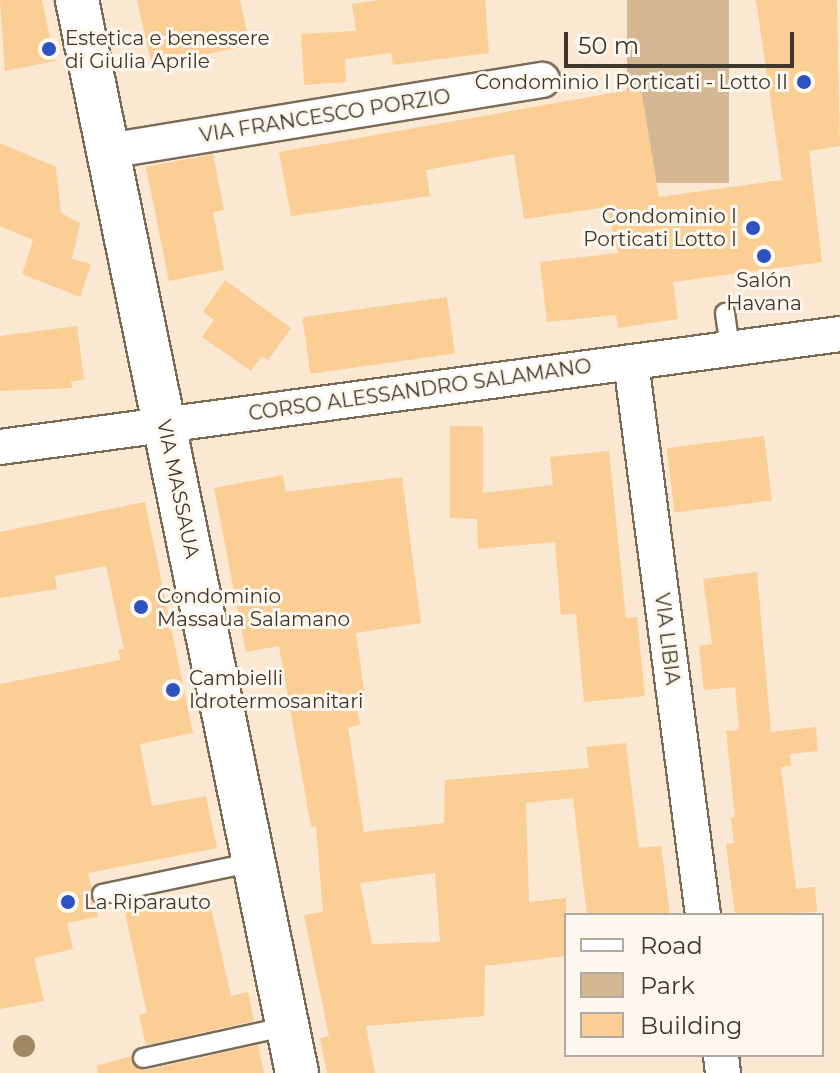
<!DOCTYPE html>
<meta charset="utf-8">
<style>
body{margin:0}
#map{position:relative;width:840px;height:1073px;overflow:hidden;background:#fae8d2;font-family:Montserrat,sans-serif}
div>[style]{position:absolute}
.green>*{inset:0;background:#d4b793;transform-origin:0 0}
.building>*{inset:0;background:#face94;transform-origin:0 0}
.roads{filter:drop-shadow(2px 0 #7a6b57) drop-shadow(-2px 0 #7a6b57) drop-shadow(0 2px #7a6b57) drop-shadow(0 -2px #7a6b57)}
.service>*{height:18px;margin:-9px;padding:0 9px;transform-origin:9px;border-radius:9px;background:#fff}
.minor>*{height:34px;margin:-17px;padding:0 17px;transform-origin:17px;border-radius:17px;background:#fff}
.tertiary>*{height:42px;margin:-21px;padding:0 21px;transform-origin:21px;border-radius:21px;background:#fff}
.trees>*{width:22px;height:22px;margin:-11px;border-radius:50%;background:#a18966}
.dots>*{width:22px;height:22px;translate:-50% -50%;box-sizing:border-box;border:4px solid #fef7ee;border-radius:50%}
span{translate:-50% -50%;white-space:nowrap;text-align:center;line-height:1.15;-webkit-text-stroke:6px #fef7ee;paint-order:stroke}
.poi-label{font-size:20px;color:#3e372e}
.left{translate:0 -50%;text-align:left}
.right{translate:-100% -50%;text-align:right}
.street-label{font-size:20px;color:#3e372e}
.legend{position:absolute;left:564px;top:913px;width:260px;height:144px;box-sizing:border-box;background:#fef7ee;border:2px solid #b1aaa1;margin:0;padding:10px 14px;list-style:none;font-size:24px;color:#3e372e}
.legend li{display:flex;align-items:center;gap:16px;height:40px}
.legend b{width:40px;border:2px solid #b1aaa1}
.scale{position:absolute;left:564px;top:32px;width:230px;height:36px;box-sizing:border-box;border:4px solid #3e372e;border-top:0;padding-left:10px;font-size:24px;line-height:28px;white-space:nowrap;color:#3e372e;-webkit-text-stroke:6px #fef7ee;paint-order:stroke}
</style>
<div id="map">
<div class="green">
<div style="left:627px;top:0;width:102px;height:183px"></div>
</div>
<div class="building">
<div style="clip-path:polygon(0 0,42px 0,55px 61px,5px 71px)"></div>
<div style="clip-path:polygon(137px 0,240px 0,250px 45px,152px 66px)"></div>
<div style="clip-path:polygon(380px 0,485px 0,489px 53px,393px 65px,391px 53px,345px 59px,346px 82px,304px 85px,301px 34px,356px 31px,352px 4px)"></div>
<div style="clip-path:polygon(756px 0,837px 0,840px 146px,809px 151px,822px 262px,673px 282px,678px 319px,618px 328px,616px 315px,547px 322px,540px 262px,618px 253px,607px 207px,524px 219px,514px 154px,426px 170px,430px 196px,291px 216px,279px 152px,641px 88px,659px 197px,782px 180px)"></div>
<div style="clip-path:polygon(0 143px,56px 167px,61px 213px,80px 223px,72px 259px,91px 264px,80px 297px,22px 274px,33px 240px,0 226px)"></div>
<div style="clip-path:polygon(213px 154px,224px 210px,213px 212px,224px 270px,169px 281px,146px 167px)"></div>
<div style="clip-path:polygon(225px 280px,291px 328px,268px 360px,262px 356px,251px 371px,202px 337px,214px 320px,203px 312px)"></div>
<div style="left:447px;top:297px;width:57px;height:146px;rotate:82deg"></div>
<div style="clip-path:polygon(77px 326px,84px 379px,71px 382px,72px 388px,0 391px,0 336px)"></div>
<div style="clip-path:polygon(450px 426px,483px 426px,483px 493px,553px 485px,550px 457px,609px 451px,626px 618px,637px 617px,645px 696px,584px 702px,576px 614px,561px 615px,555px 542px,478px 549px,477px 519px,450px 518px)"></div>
<div style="left:764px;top:436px;width:65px;height:98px;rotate:83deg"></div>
<div style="clip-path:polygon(evenodd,283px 475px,286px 492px,402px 477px,421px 623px,356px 633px,365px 697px,356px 700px,360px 725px,348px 727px,364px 832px,444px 823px,445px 780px,589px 768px,586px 747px,626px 743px,639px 848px,661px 846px,670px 915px,587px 915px,573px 798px,526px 803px,529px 902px,566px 898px,566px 956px,485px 966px,484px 1016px,366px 1026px,375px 1073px,327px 1073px,320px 1038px,329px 1036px,304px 915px,323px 912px,316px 826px,311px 827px,279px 646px,246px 652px,214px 488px,283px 475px,435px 873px,440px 942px,372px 944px,360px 883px,435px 873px)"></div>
<div style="clip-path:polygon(145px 502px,193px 733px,140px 744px,152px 806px,206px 796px,217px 848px,88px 873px,98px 917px,67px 923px,73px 949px,34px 958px,44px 1001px,0 1009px,0 684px,120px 660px,118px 650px,124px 649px,106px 566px,55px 576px,57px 589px,0 598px,0 532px)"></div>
<div style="clip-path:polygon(757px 572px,771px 732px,816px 727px,818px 751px,790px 754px,791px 766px,781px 767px,796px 889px,815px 887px,817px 912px,735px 915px,726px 844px,734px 843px,731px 818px,735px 817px,726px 731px,739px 730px,735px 687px,704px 690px,699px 646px,712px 644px,703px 579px)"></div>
<div style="clip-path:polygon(208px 895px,231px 996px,248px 992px,254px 1021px,146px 1045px,139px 1015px,147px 1013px,125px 913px)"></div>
<div style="clip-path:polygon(258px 1045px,264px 1073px,98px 1073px,97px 1066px,131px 1056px,135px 1067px,146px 1070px)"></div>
</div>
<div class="roads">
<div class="service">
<div style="left:725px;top:313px;width:35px;rotate:82deg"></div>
<div style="left:102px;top:894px;width:155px;rotate:-11.9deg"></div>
<div style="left:143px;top:1058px;width:148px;rotate:-12.4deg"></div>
</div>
<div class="minor">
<div style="left:108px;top:151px;width:440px;rotate:-9.3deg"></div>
<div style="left:631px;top:362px;width:558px;rotate:82.58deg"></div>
<div style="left:0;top:447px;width:848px;rotate:-7.66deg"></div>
<div style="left:721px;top:1055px;width:18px;rotate:84deg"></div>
</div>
<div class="tertiary">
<div style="left:77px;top:0;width:1095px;rotate:78.41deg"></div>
</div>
</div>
<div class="trees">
<div style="left:24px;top:1046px"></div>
</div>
<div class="dots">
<div style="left:49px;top:49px;background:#2d53c3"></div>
<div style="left:804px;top:82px;background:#2d53c3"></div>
<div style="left:753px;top:228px;background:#2d53c3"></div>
<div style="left:764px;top:256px;background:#2d53c3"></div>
<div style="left:141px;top:607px;background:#2d53c3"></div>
<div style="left:173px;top:690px;background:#2d53c3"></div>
<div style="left:68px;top:902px;background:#2d53c3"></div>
</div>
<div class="poi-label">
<span class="left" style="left:65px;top:50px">Estetica e benessere<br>di Giulia Aprile</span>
<span class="right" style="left:788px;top:82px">Condominio I Porticati - Lotto II</span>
<span class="right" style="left:737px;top:228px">Condominio I<br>Porticati Lotto I</span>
<span style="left:764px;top:292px">Salón<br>Havana</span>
<span class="left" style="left:157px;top:608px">Condominio<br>Massaua Salamano</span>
<span class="left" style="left:189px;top:690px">Cambielli<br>Idrotermosanitari</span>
<span class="left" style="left:84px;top:902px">La Riparauto</span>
</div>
<div class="street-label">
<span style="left:325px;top:116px;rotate:-9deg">VIA FRANCESCO PORZIO</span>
<span style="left:420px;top:390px;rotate:-8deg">CORSO ALESSANDRO SALAMANO</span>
<span style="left:178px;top:489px;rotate:78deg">VIA MASSAUA</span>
<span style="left:667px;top:639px;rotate:83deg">VIA LIBIA</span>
</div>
<ul class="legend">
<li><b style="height:10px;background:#fff"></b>Road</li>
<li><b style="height:22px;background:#d4b793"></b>Park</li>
<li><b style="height:22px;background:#face94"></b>Building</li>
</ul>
<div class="scale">50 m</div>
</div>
